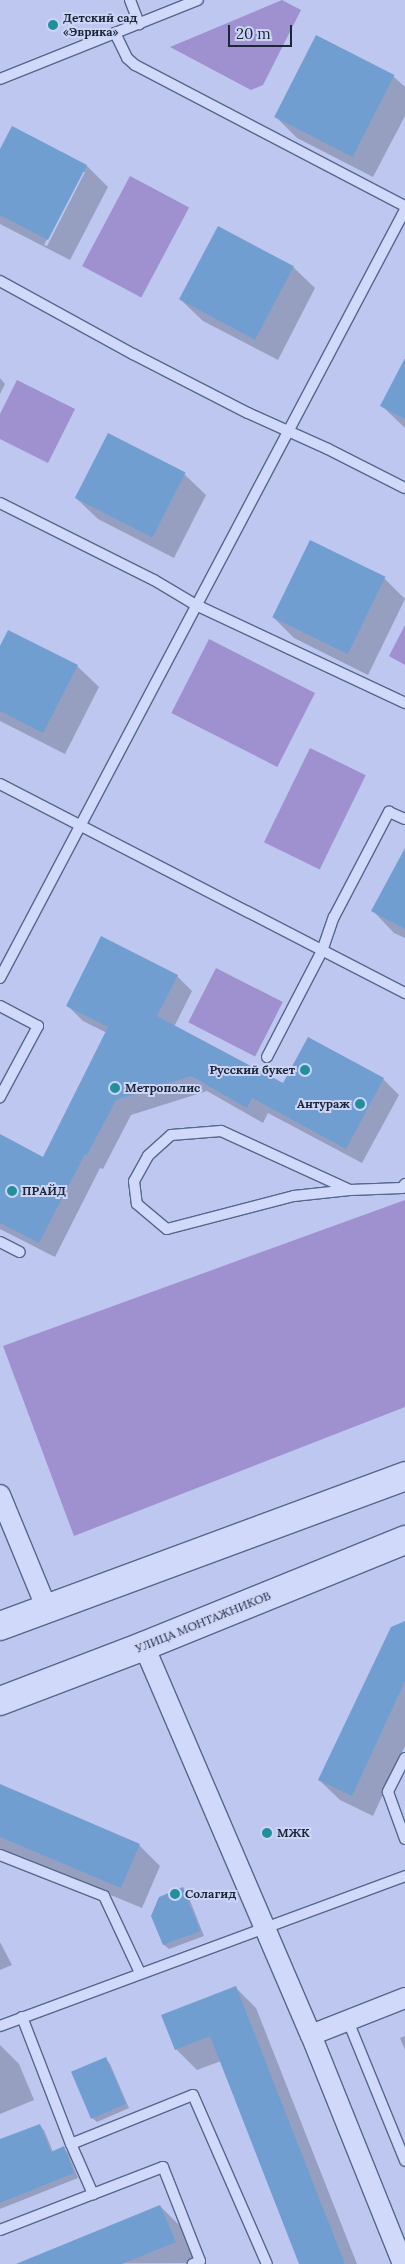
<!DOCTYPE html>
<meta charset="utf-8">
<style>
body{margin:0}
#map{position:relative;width:405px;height:2264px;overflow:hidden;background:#bdc7f0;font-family:Lora,serif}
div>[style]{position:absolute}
.green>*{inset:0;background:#9f91cf;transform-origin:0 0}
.shadow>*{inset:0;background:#0003}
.building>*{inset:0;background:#719ed1;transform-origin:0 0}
.roads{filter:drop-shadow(1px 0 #556889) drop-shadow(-1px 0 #556889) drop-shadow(0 1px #556889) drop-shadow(0 -1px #556889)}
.lane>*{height:10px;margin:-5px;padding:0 5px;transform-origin:5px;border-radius:5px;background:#d1d9fb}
.street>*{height:20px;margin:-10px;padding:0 10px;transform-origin:10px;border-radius:10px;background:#d1d9fb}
.secondary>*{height:28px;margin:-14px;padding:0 14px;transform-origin:14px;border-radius:14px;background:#d1d9fb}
.dots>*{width:14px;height:14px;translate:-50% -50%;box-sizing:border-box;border:2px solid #cdd5f7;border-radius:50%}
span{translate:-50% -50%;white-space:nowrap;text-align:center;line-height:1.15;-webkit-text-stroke:4px #cdd5f7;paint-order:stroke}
.poi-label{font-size:12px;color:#1b2638;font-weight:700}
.left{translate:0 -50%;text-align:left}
.right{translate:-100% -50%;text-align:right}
.street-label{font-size:12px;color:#1b2638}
.scale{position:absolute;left:228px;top:25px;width:64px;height:22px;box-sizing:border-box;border:2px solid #1b2638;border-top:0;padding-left:6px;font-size:15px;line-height:18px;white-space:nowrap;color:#1b2638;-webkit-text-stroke:4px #cdd5f7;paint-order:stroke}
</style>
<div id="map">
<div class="green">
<div style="clip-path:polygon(282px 0,301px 10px,263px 85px,251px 90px,170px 47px)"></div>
<div style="left:130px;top:176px;width:67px;height:102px;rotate:28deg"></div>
<div style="clip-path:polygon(17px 380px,75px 409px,48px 463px,0 439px,0 414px)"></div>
<div style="clip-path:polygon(405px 625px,405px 665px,389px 656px)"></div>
<div style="left:209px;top:639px;width:119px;height:83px;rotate:27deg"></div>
<div style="left:310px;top:748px;width:62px;height:105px;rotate:26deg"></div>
<div style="left:216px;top:968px;width:75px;height:61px;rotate:27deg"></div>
<div style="clip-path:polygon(405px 1200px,405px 1407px,74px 1536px,3px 1346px)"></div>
</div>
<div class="shadow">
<div style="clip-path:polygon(393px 76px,405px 87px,405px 116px,373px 177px,297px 138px,275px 116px)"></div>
<div style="clip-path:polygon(evenodd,13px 127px,87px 166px,108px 187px,70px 260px,0 224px,0 151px,13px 127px,82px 172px,85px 172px,47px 246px,44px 245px,82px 172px)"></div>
<div style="clip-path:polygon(293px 267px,315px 288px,278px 360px,203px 321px,181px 300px)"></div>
<div style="clip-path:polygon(405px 361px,405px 428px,382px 406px)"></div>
<div style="clip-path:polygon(0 378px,5px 384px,0 394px)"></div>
<div style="clip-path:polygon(184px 474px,206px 495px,174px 558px,98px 519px,76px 498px)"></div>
<div style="clip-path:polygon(311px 541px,384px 578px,405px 599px,368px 675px,294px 638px,273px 617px)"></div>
<div style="clip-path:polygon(0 649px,77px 666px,99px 687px,65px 754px,0 721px)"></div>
<div style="clip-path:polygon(405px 850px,405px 938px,394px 933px,373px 911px)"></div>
<div style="clip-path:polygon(177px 976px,192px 991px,174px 1027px,284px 1085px,383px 1079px,399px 1095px,362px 1163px,268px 1113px,263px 1123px,207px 1091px,131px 1115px,103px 1169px,100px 1168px,55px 1257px,0 1229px,0 1136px,44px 1158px,107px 1033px,83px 1021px,68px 1006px)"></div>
<div style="clip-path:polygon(405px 1623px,405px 1746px,373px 1816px,340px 1800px,319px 1780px)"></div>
<div style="clip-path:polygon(0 1785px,139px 1845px,160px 1866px,142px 1908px,12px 1854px,0 1858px)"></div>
<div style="clip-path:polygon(183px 1889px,187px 1893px,204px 1936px,169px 1949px,164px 1945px,153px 1916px)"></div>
<div style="clip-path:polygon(0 1942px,12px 1965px,0 1970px)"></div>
<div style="clip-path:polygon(235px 1987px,256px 2008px,357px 2264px,300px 2264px,221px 2061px,197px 2070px,176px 2049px)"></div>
<div style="clip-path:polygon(405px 2036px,405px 2050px,400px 2038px)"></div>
<div style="clip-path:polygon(0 2045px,19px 2064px,34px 2100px,0 2114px)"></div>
<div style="clip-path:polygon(106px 2059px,110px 2064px,129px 2108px,97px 2122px,92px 2118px,73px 2073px)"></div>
<div style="clip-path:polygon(39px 2125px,44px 2130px,53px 2152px,63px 2148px,68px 2153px,78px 2178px,0 2209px,0 2141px)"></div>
<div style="clip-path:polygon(160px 2206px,181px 2227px,196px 2263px,17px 2264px)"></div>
</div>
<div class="building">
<div style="left:316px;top:35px;width:88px;height:92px;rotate:27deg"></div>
<div style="clip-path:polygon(12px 126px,87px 165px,48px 240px,0 215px,0 149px)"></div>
<div style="left:218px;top:226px;width:86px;height:83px;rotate:28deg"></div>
<div style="clip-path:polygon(405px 358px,405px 419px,380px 406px)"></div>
<div style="left:108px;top:433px;width:87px;height:73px;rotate:27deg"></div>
<div style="left:310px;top:540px;width:84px;height:86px;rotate:26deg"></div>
<div style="clip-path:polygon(8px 630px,78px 665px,43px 733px,0 711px,0 646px)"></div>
<div style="clip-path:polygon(405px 848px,405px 929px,371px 911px)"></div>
<div style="clip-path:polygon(101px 936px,178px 975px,157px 1016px,283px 1083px,308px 1037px,384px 1078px,346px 1149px,252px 1098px,247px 1108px,191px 1076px,116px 1100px,87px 1155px,85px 1154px,39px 1243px,0 1223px,0 1134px,43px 1157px,108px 1027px,66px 1006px)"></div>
<div style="clip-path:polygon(405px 1621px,405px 1681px,352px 1796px,318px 1780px,391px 1627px)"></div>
<div style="clip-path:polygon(0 1784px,140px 1844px,121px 1888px,0 1837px)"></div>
<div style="clip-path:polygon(183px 1887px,200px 1931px,163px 1945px,151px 1916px,159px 1897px)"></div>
<div style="clip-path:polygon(236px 1986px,286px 2114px,345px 2264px,299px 2264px,210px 2036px,175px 2050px,161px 2015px)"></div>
<div style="left:106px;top:2057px;width:51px;height:38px;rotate:67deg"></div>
<div style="clip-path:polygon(40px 2124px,51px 2152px,64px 2146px,74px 2173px,0 2203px,0 2139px)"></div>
<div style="clip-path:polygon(160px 2205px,176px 2242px,122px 2264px,16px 2264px)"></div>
</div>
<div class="roads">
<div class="lane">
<div style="left:130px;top:0;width:26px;rotate:69deg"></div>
<div style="left:115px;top:33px;width:28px;rotate:64deg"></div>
<div style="left:127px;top:58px;width:11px;rotate:41deg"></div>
<div style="left:135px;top:65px;width:305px;rotate:27.6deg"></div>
<div style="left:0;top:79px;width:213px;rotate:-21.8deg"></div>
<div style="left:0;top:281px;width:152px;rotate:28.8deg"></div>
<div style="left:133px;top:354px;width:129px;rotate:27.2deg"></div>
<div style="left:248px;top:413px;width:88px;rotate:24.2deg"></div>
<div style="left:328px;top:449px;width:86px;rotate:26.9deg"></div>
<div style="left:0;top:503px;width:172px;rotate:26.6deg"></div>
<div style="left:154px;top:580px;width:49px;rotate:30.8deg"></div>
<div style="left:196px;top:605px;width:231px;rotate:25.1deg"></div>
<div style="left:0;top:784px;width:456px;rotate:27.3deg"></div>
<div style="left:0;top:978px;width:868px;rotate:-62.2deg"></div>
<div style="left:0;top:1006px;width:43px;rotate:27.8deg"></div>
<div style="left:38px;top:1026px;width:81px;rotate:118.2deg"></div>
<div style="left:267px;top:1057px;width:119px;rotate:-62.6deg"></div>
<div style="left:322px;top:951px;width:36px;rotate:-71deg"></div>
<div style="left:334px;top:917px;width:119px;rotate:-62.4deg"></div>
<div style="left:389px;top:812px;width:17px;rotate:24deg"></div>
<div style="left:350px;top:1190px;width:142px;rotate:-155.4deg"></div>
<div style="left:221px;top:1131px;width:50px;rotate:175.4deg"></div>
<div style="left:171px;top:1135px;width:31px;rotate:138deg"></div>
<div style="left:148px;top:1156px;width:29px;rotate:119deg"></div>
<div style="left:134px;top:1181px;width:23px;rotate:83deg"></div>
<div style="left:137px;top:1204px;width:39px;rotate:40deg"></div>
<div style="left:167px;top:1229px;width:131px;rotate:-14.6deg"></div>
<div style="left:294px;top:1196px;width:56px;rotate:-6.1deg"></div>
<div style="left:350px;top:1190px;width:52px;rotate:-2.2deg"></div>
<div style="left:402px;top:1188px;width:5px;rotate:-53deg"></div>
<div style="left:0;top:1242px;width:22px;rotate:27deg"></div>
<div style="left:405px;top:1758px;width:38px;rotate:117deg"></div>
<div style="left:388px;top:1792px;width:50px;rotate:70.1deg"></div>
<div style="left:0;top:1855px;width:112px;rotate:21.5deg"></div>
<div style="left:104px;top:1896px;width:85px;rotate:64.9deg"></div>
<div style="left:22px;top:2017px;width:136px;rotate:68.9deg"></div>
<div style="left:71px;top:2144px;width:55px;rotate:66.3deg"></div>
<div style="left:93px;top:2194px;width:75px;rotate:-21.1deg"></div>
<div style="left:163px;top:2167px;width:101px;rotate:68.5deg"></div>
<div style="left:200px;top:2261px;width:8px;rotate:157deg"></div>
<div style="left:348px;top:2021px;width:151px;rotate:67.8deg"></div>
<div style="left:0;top:2026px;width:432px;rotate:-20.3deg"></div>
<div style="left:71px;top:2144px;width:131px;rotate:-21.9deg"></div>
<div style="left:193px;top:2095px;width:184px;rotate:66.4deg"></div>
<div style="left:0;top:2230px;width:100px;rotate:-21.2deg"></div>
</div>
<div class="street">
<div style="left:0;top:1495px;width:123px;rotate:67.6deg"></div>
<div style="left:144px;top:1646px;width:423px;rotate:66.8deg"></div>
<div style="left:311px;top:2035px;width:247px;rotate:68.1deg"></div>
<div style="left:311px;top:2035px;width:101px;rotate:-21.5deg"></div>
</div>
<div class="secondary">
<div style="left:0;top:1626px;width:432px;rotate:-20.3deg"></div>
<div style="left:0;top:1701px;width:154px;rotate:-20.9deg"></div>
<div style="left:144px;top:1646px;width:282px;rotate:-22.1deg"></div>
</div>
</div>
<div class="dots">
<div style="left:53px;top:25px;background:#228f9c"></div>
<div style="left:305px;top:1070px;background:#228f9c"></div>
<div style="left:115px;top:1088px;background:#228f9c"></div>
<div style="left:360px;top:1104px;background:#228f9c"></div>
<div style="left:12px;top:1191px;background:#228f9c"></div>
<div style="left:267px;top:1833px;background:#228f9c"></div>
<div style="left:175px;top:1894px;background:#228f9c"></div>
</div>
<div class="poi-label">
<span class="left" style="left:63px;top:25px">Детский сад<br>«Эврика»</span>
<span class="right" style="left:295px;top:1070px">Русский букет</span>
<span class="left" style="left:125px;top:1088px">Метрополис</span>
<span class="right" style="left:350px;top:1104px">Антураж</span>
<span class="left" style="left:22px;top:1191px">ПРАЙД</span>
<span class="left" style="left:277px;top:1833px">МЖК</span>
<span class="left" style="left:185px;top:1894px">Солагид</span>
</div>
<div class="street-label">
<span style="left:203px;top:1622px;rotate:-22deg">УЛИЦА МОНТАЖНИКОВ</span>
</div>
<div class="scale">20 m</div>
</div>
